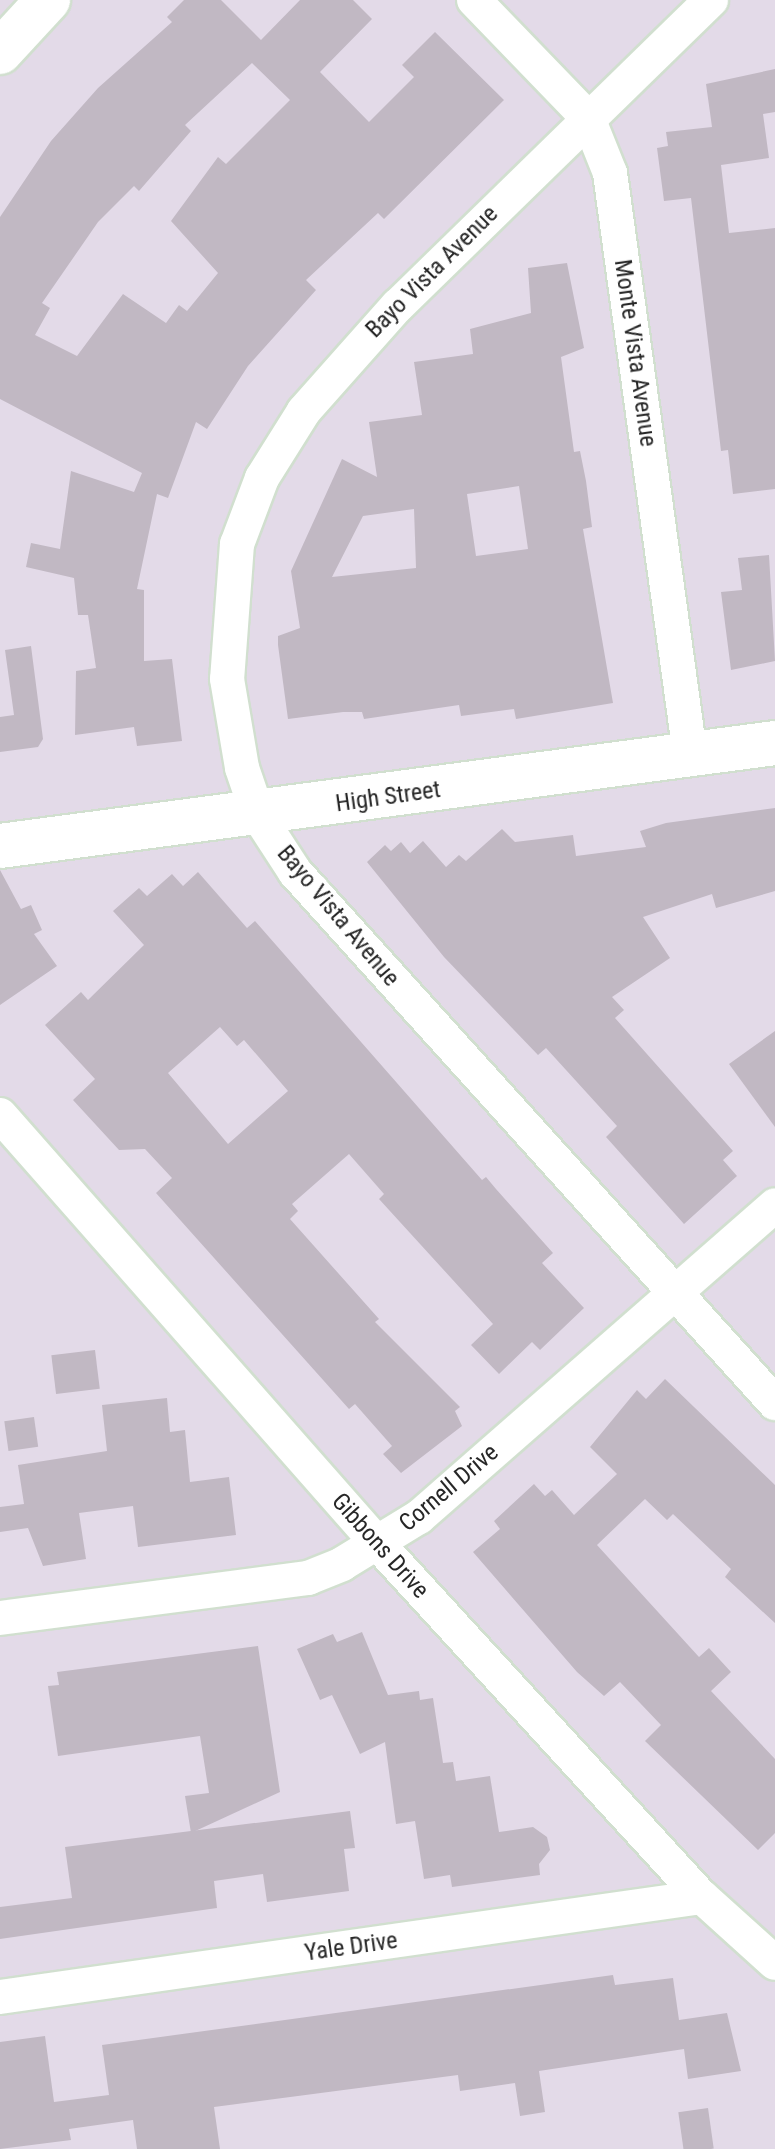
<!DOCTYPE html>
<style>
body{margin:0}
#map{position:relative;width:775px;height:2149px;overflow:hidden;background:#e3dae8;font-family:"Roboto Condensed",sans-serif}
div>[style]{position:absolute}
.building>*{inset:0;background:#c1b8c3;transform-origin:0 0}
.roads{filter:drop-shadow(2px 0 #d1dfcf) drop-shadow(-2px 0 #d1dfcf) drop-shadow(0 2px #d1dfcf) drop-shadow(0 -2px #d1dfcf)}
.minor>*{height:34px;margin:-17px;padding:0 17px;transform-origin:17px;border-radius:17px;background:#fff}
.secondary>*{height:44px;margin:-22px;padding:0 22px;transform-origin:22px;border-radius:22px;background:#fff}
span{translate:-50% -50%;white-space:nowrap;text-align:center;line-height:1.15;-webkit-text-stroke:7px #fff;paint-order:stroke}
.street-label{font-size:24px;color:#272727}
</style>
<div id="map">
<div class="building">
<div style="clip-path:polygon(evenodd,184px 0,221px 0,261px 40px,300px 0,353px 0,372px 19px,320px 72px,369px 122px,414px 77px,402px 65px,435px 32px,504px 100px,384px 219px,378px 213px,306px 280px,316px 290px,248px 366px,207px 429px,196px 422px,168px 498px,157px 494px,137px 589px,144px 590px,144px 661px,172px 659px,182px 741px,137px 746px,134px 727px,75px 735px,76px 671px,96px 668px,88px 615px,78px 615px,74px 578px,26px 567px,31px 543px,60px 549px,71px 471px,134px 492px,142px 473px,0 399px,0 217px,51px 141px,98px 88px,172px 22px,167px 17px,184px 0,252px 63px,290px 100px,226px 164px,218px 157px,171px 221px,218px 273px,187px 311px,179px 305px,166px 323px,123px 294px,77px 356px,35px 335px,50px 308px,42px 303px,98px 222px,134px 186px,139px 191px,191px 131px,185px 125px,252px 63px)"></div>
<div style="clip-path:polygon(775px 69px,775px 112px,763px 114px,769px 158px,721px 165px,729px 233px,775px 228px,775px 489px,733px 494px,728px 450px,721px 451px,691px 198px,664px 201px,657px 148px,668px 146px,666px 132px,712px 127px,706px 84px)"></div>
<div style="clip-path:polygon(evenodd,567px 263px,584px 348px,561px 357px,574px 452px,580px 451px,586px 481px,592px 527px,583px 529px,613px 703px,516px 719px,514px 709px,461px 716px,459px 705px,364px 719px,362px 712px,343px 712px,288px 719px,278px 645px,278px 636px,300px 628px,291px 571px,342px 459px,377px 477px,369px 422px,422px 415px,414px 362px,473px 354px,470px 329px,531px 313px,528px 268px,567px 263px,519px 486px,528px 549px,476px 556px,467px 494px,519px 486px,567px 263px,414px 509px,416px 568px,332px 577px,363px 516px,414px 509px)"></div>
<div style="clip-path:polygon(769px 555px,775px 661px,731px 670px,721px 592px,742px 590px,738px 558px)"></div>
<div style="clip-path:polygon(31px 646px,43px 739px,38px 747px,0 752px,0 717px,14px 715px,5px 650px)"></div>
<div style="clip-path:polygon(775px 808px,775px 891px,716px 908px,712px 894px,643px 917px,670px 958px,612px 997px,624px 1010px,615px 1018px,733px 1151px,723px 1160px,737px 1176px,684px 1224px,606px 1137px,617px 1126px,546px 1048px,538px 1055px,444px 957px,367px 862px,385px 845px,391px 851px,401px 842px,410px 853px,423px 841px,446px 867px,459px 855px,466px 861px,502px 829px,515px 842px,573px 835px,576px 856px,646px 847px,640px 831px,666px 823px)"></div>
<div style="clip-path:polygon(0 870px,21px 909px,31px 905px,42px 930px,34px 934px,57px 966px,0 1005px)"></div>
<div style="clip-path:polygon(evenodd,198px 872px,247px 928px,255px 921px,482px 1180px,486px 1177px,496px 1189px,553px 1253px,542px 1263px,584px 1308px,540px 1350px,532px 1342px,499px 1374px,471px 1345px,493px 1324px,379px 1199px,384px 1194px,349px 1154px,292px 1204px,298px 1211px,290px 1219px,379px 1319px,375px 1322px,460px 1407px,455px 1411px,462px 1426px,401px 1473px,383px 1454px,392px 1446px,355px 1404px,349px 1409px,156px 1193px,172px 1178px,145px 1149px,119px 1150px,73px 1100px,95px 1079px,45px 1025px,81px 992px,88px 1000px,144px 945px,113px 911px,139px 888px,147px 896px,172px 874px,183px 886px,198px 872px,220px 1027px,237px 1046px,244px 1040px,288px 1091px,228px 1144px,168px 1073px,220px 1027px)"></div>
<div style="clip-path:polygon(775px 1031px,775px 1127px,729px 1064px)"></div>
<div style="left:95px;top:1350px;width:39px;height:44px;rotate:83deg"></div>
<div style="clip-path:polygon(665px 1379px,775px 1485px,775px 1623px,725px 1577px,731px 1569px,673px 1514px,667px 1520px,645px 1499px,597px 1545px,699px 1657px,709px 1648px,731px 1672px,711px 1691px,775px 1759px,775px 1833px,758px 1850px,645px 1741px,661px 1725px,620px 1682px,604px 1696px,577px 1672px,473px 1552px,500px 1529px,494px 1521px,534px 1484px,545px 1496px,552px 1490px,574px 1515px,617px 1474px,590px 1447px,637px 1390px,646px 1399px)"></div>
<div style="clip-path:polygon(167px 1398px,170px 1432px,185px 1430px,190px 1482px,229px 1477px,236px 1535px,138px 1547px,133px 1506px,79px 1513px,86px 1559px,43px 1566px,28px 1528px,0 1532px,0 1507px,24px 1504px,18px 1465px,107px 1451px,102px 1405px)"></div>
<div style="left:34px;top:1417px;width:30px;height:30px;rotate:82deg"></div>
<div style="clip-path:polygon(362px 1632px,388px 1695px,419px 1691px,420px 1700px,433px 1698px,443px 1763px,453px 1762px,456px 1781px,490px 1776px,499px 1832px,533px 1827px,547px 1837px,550px 1850px,539px 1864px,540px 1875px,452px 1887px,450px 1875px,424px 1879px,415px 1821px,396px 1824px,385px 1742px,360px 1754px,332px 1695px,320px 1700px,297px 1649px,333px 1634px,337px 1642px)"></div>
<div style="clip-path:polygon(258px 1646px,280px 1792px,191px 1833px,185px 1796px,209px 1793px,200px 1736px,58px 1756px,48px 1686px,59px 1685px,57px 1672px)"></div>
<div style="clip-path:polygon(350px 1811px,355px 1848px,344px 1849px,349px 1891px,267px 1902px,263px 1874px,214px 1881px,217px 1908px,0 1939px,0 1907px,72px 1898px,65px 1847px)"></div>
<div style="clip-path:polygon(613px 1975px,615px 1985px,673px 1978px,679px 2020px,727px 2013px,741px 2071px,688px 2079px,684px 2049px,539px 2071px,545px 2112px,520px 2116px,515px 2083px,460px 2091px,458px 2075px,214px 2107px,220px 2149px,137px 2149px,133px 2120px,69px 2129px,71px 2140px,0 2149px,0 2042px,45px 2036px,54px 2102px,109px 2095px,102px 2045px)"></div>
<div style="left:708px;top:2108px;width:41px;height:30px;rotate:82deg"></div>
</div>
<div class="roads">
<div class="minor">
<div style="left:474px;top:0;width:164px;rotate:46deg"></div>
<div style="left:588px;top:118px;width:59px;rotate:68.2deg"></div>
<div style="left:610px;top:173px;width:586px;rotate:82.16deg"></div>
<div style="left:711px;top:0;width:437px;rotate:135.7deg"></div>
<div style="left:398px;top:305px;width:142px;rotate:131.6deg"></div>
<div style="left:304px;top:411px;width:79px;rotate:122.1deg"></div>
<div style="left:262px;top:478px;width:71px;rotate:110.7deg"></div>
<div style="left:237px;top:544px;width:135px;rotate:94.2deg"></div>
<div style="left:227px;top:679px;width:90px;rotate:80.4deg"></div>
<div style="left:242px;top:768px;width:50px;rotate:71.2deg"></div>
<div style="left:258px;top:815px;width:68px;rotate:57deg"></div>
<div style="left:295px;top:872px;width:716px;rotate:47.89deg"></div>
<div style="left:0;top:1115px;width:572px;rotate:48.62deg"></div>
<div style="left:378px;top:1544px;width:479px;rotate:47.5deg"></div>
<div style="left:702px;top:1897px;width:98px;rotate:42.1deg"></div>
<div style="left:0;top:1618px;width:311px;rotate:-7.4deg"></div>
<div style="left:308px;top:1578px;width:37px;rotate:-22deg"></div>
<div style="left:342px;top:1564px;width:90px;rotate:-31.4deg"></div>
<div style="left:419px;top:1517px;width:473px;rotate:-41.2deg"></div>
<div style="left:0;top:1997px;width:709px;rotate:-8.11deg"></div>
</div>
<div class="secondary">
<div style="left:0;top:52px;width:71px;rotate:-47.3deg"></div>
<div style="left:0;top:846px;width:782px;rotate:-7.57deg"></div>
</div>
</div>
<div class="street-label">
<span style="left:432px;top:272px;rotate:-45deg">Bayo Vista Avenue</span>
<span style="left:635px;top:353px;rotate:82deg">Monte Vista Avenue</span>
<span style="left:388px;top:797px;rotate:-8deg">High Street</span>
<span style="left:338px;top:916px;rotate:50deg">Bayo Vista Avenue</span>
<span style="left:449px;top:1488px;rotate:-40deg">Cornell Drive</span>
<span style="left:380px;top:1546px;rotate:48deg">Gibbons Drive</span>
<span style="left:351px;top:1947px;rotate:-8deg">Yale Drive</span>
</div>
</div>
